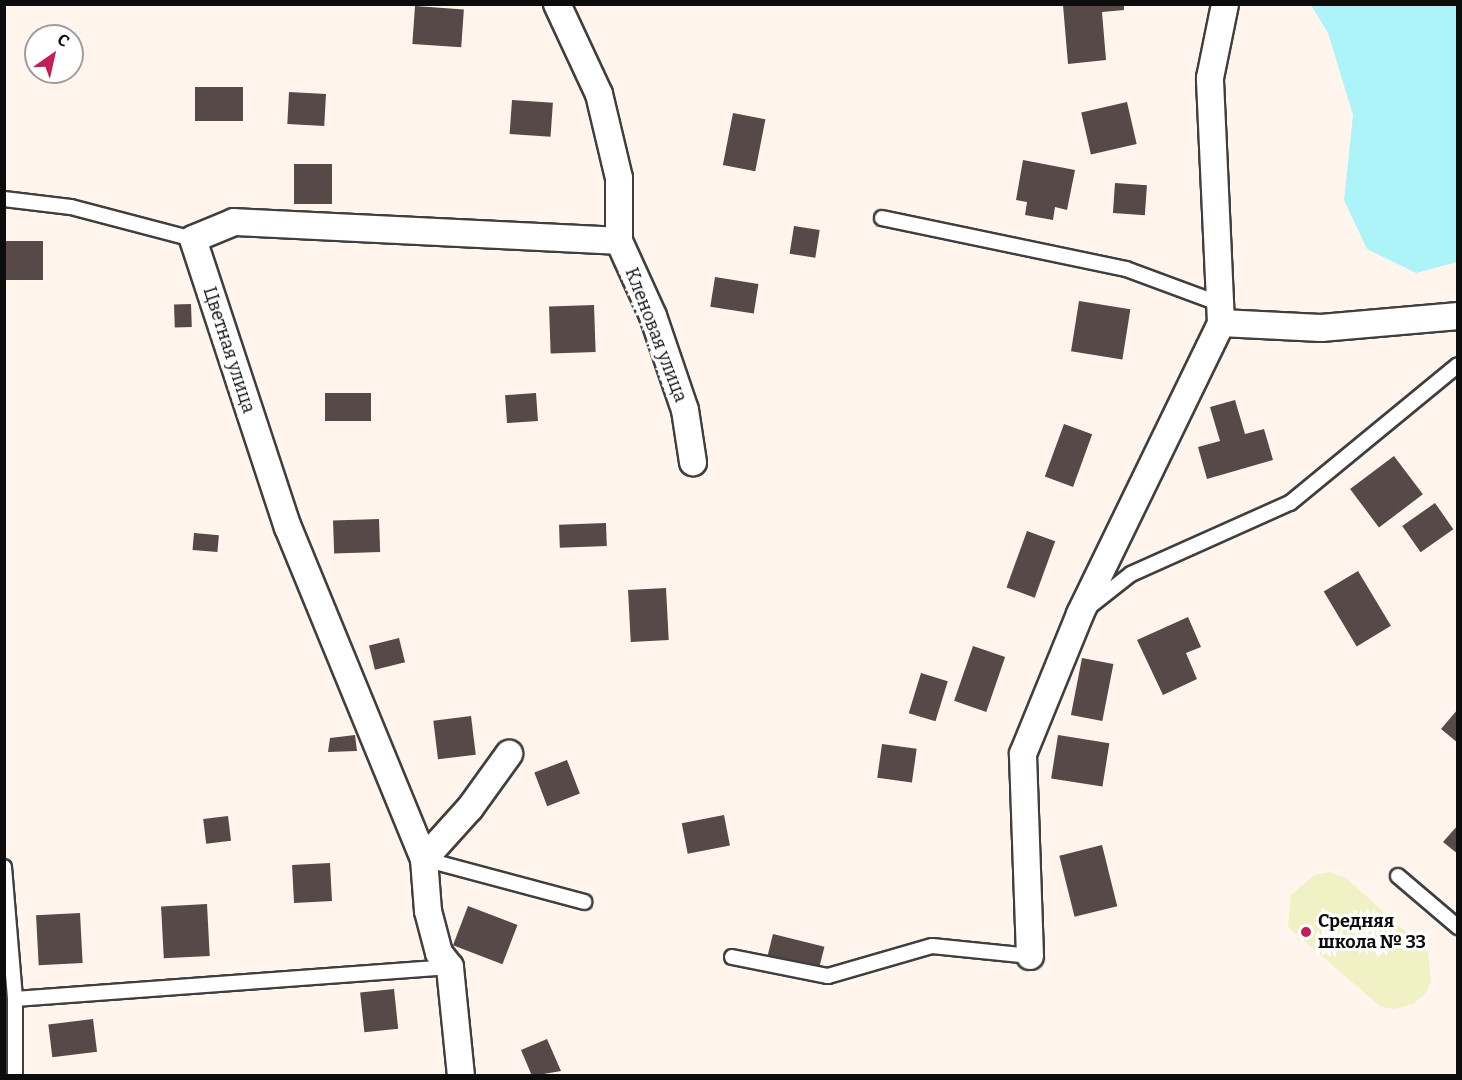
<!DOCTYPE html>
<meta charset="utf-8">
<style>
body{margin:0}
#map{position:relative;width:1462px;height:1080px;overflow:hidden;background:#fff5ec;font-family:Bitter,serif}
div>[style]{position:absolute}
.pitch>*{inset:0;background:#f0f2c6}
.water>*{inset:0;background:#adf4f9}
.building>*{inset:0;background:#564948;transform-origin:0 0}
.roads{filter:drop-shadow(2px 0 #3f3f3f) drop-shadow(-2px 0 #3f3f3f) drop-shadow(0 2px #3f3f3f) drop-shadow(0 -2px #3f3f3f)}
.lane>*{height:14px;margin:-7px;padding:0 7px;transform-origin:7px;border-radius:7px;background:#fff}
.street>*{height:26px;margin:-13px;padding:0 13px;transform-origin:13px;border-radius:13px;background:#fff}
.dots>*{width:16px;height:16px;translate:-50% -50%;box-sizing:border-box;border:3px solid #fff;border-radius:50%}
span{translate:-50% -50%;white-space:nowrap;text-align:center;line-height:1.15;-webkit-text-stroke:6px #fff;paint-order:stroke}
.street-label{font-size:18px;color:#0c0c0c}
.poi-label{font-size:18px;color:#0c0c0c;font-weight:700}
.left{translate:0 -50%;text-align:left}
.frame{position:absolute;inset:0;border:6px solid #0c0c0c;pointer-events:none}
.north{position:absolute;left:24px;top:24px;width:60px;height:60px;box-sizing:border-box;background:#fff;border:2px solid #9e9e9e;border-radius:50%;rotate:34deg;font-size:16px;font-weight:700;line-height:24px;text-align:center;color:#0c0c0c}
.north::after{content:'';display:block;margin:auto;width:21px;height:27px;background:#c41d58;clip-path:polygon(50% 0,100% 100%,50% 72%,0 100%)}
</style>
<div id="map">
<div class="pitch">
<div style="clip-path:polygon(1331px 872px,1346px 878px,1428px 952px,1431px 981px,1425px 994px,1413px 1004px,1394px 1009px,1381px 1007px,1288px 927px,1291px 895px,1314px 875px)"></div>
</div>
<div class="water">
<div style="clip-path:polygon(1311px 5px,1457px 5px,1457px 262px,1416px 273px,1367px 249px,1344px 200px,1353px 115px,1328px 33px)"></div>
</div>
<div class="building">
<div style="clip-path:polygon(1074px 4px,1124px 4px,1124px 10px,1102px 12px,1106px 60px,1068px 64px,1063px 5px)"></div>
<div style="left:415px;top:6px;width:49px;height:38px;rotate:4deg"></div>
<div style="left:195px;top:87px;width:48px;height:34px"></div>
<div style="left:289px;top:92px;width:37px;height:32px;rotate:3deg"></div>
<div style="left:512px;top:100px;width:41px;height:34px;rotate:4deg"></div>
<div style="left:1127px;top:102px;width:43px;height:47px;rotate:77deg"></div>
<div style="left:733px;top:113px;width:33px;height:53px;rotate:11deg"></div>
<div style="clip-path:polygon(1023px 160px,1075px 170px,1067px 210px,1055px 207px,1053px 220px,1025px 215px,1027px 202px,1016px 200px)"></div>
<div style="left:294px;top:164px;width:38px;height:40px"></div>
<div style="left:1115px;top:183px;width:32px;height:30px;rotate:4deg"></div>
<div style="left:794px;top:226px;width:26px;height:28px;rotate:9deg"></div>
<div style="left:4px;top:241px;width:39px;height:39px"></div>
<div style="left:715px;top:277px;width:44px;height:30px;rotate:9deg"></div>
<div style="left:1079px;top:301px;width:52px;height:51px;rotate:9deg"></div>
<div style="left:191px;top:304px;width:23px;height:17px;rotate:88deg"></div>
<div style="left:594px;top:305px;width:47px;height:45px;rotate:88deg"></div>
<div style="left:325px;top:393px;width:46px;height:28px"></div>
<div style="left:536px;top:393px;width:28px;height:31px;rotate:86deg"></div>
<div style="clip-path:polygon(1235px 400px,1245px 434px,1264px 429px,1273px 460px,1207px 479px,1198px 447px,1220px 441px,1210px 407px)"></div>
<div style="left:1064px;top:424px;width:30px;height:56px;rotate:20deg"></div>
<div style="left:1394px;top:456px;width:48px;height:55px;rotate:53deg"></div>
<div style="left:1435px;top:503px;width:32px;height:40px;rotate:55deg"></div>
<div style="left:379px;top:519px;width:33px;height:46px;rotate:88deg"></div>
<div style="left:606px;top:523px;width:23px;height:47px;rotate:88deg"></div>
<div style="left:1027px;top:531px;width:30px;height:60px;rotate:20deg"></div>
<div style="left:194px;top:533px;width:25px;height:17px;rotate:5deg"></div>
<div style="left:1358px;top:571px;width:64px;height:40px;rotate:59deg"></div>
<div style="left:666px;top:588px;width:52px;height:38px;rotate:87deg"></div>
<div style="clip-path:polygon(1188px 617px,1201px 647px,1186px 653px,1197px 679px,1163px 695px,1137px 640px)"></div>
<div style="left:399px;top:638px;width:25px;height:31px;rotate:76deg"></div>
<div style="left:973px;top:646px;width:34px;height:58px;rotate:19deg"></div>
<div style="left:1082px;top:658px;width:32px;height:58px;rotate:11deg"></div>
<div style="left:921px;top:673px;width:28px;height:42px;rotate:17deg"></div>
<div style="clip-path:polygon(1458px 709px,1458px 743px,1441px 729px)"></div>
<div style="left:471px;top:716px;width:39px;height:38px;rotate:83deg"></div>
<div style="clip-path:polygon(355px 735px,357px 751px,328px 752px,330px 738px)"></div>
<div style="left:1058px;top:735px;width:52px;height:44px;rotate:9deg"></div>
<div style="left:882px;top:744px;width:35px;height:34px;rotate:8deg"></div>
<div style="left:567px;top:760px;width:36px;height:35px;rotate:69deg"></div>
<div style="left:724px;top:815px;width:31px;height:43px;rotate:79deg"></div>
<div style="left:228px;top:816px;width:25px;height:25px;rotate:83deg"></div>
<div style="clip-path:polygon(1458px 825px,1458px 854px,1443px 842px)"></div>
<div style="left:1102px;top:845px;width:63px;height:44px;rotate:76deg"></div>
<div style="left:330px;top:863px;width:38px;height:38px;rotate:87deg"></div>
<div style="left:207px;top:904px;width:52px;height:46px;rotate:87deg"></div>
<div style="left:468px;top:906px;width:53px;height:42px;rotate:21deg"></div>
<div style="left:80px;top:913px;width:50px;height:44px;rotate:87deg"></div>
<div style="left:773px;top:934px;width:53px;height:30px;rotate:14deg"></div>
<div style="left:394px;top:989px;width:40px;height:34px;rotate:84deg"></div>
<div style="left:93px;top:1019px;width:33px;height:45px;rotate:83deg"></div>
<div style="clip-path:polygon(547px 1039px,561px 1071px,532px 1076px,521px 1050px)"></div>
</div>
<div class="roads">
<div class="lane">
<div style="left:4px;top:199px;width:67px;rotate:6.8deg"></div>
<div style="left:71px;top:207px;width:126px;rotate:14.7deg"></div>
<div style="left:882px;top:218px;width:249px;rotate:11.8deg"></div>
<div style="left:1126px;top:269px;width:98px;rotate:20.3deg"></div>
<div style="left:1089px;top:607px;width:53px;rotate:-38.2deg"></div>
<div style="left:1131px;top:574px;width:174px;rotate:-24.1deg"></div>
<div style="left:1290px;top:503px;width:217px;rotate:-39.4deg"></div>
<div style="left:424px;top:859px;width:166px;rotate:15deg"></div>
<div style="left:4px;top:867px;width:132px;rotate:85.2deg"></div>
<div style="left:1398px;top:876px;width:79px;rotate:40.4deg"></div>
<div style="left:732px;top:957px;width:98px;rotate:11.2deg"></div>
<div style="left:828px;top:976px;width:108px;rotate:-16.1deg"></div>
<div style="left:932px;top:946px;width:99px;rotate:5.8deg"></div>
<div style="left:15px;top:1076px;width:77px;rotate:-90deg"></div>
<div style="left:15px;top:999px;width:436px;rotate:-4.2deg"></div>
</div>
<div class="street">
<div style="left:557px;top:4px;width:99px;rotate:65deg"></div>
<div style="left:599px;top:94px;width:86px;rotate:76.6deg"></div>
<div style="left:619px;top:178px;width:63px;rotate:90deg"></div>
<div style="left:619px;top:241px;width:82px;rotate:65.6deg"></div>
<div style="left:653px;top:316px;width:99px;rotate:71.2deg"></div>
<div style="left:685px;top:410px;width:53px;rotate:81.3deg"></div>
<div style="left:1221px;top:323px;width:100px;rotate:2.9deg"></div>
<div style="left:1321px;top:328px;width:138px;rotate:-5deg"></div>
<div style="left:424px;top:859px;width:358px;rotate:-112.3deg"></div>
<div style="left:288px;top:528px;width:304px;rotate:-108.2deg"></div>
<div style="left:193px;top:239px;width:44px;rotate:-22.5deg"></div>
<div style="left:234px;top:222px;width:385px;rotate:2.8deg"></div>
<div style="left:1030px;top:956px;width:202px;rotate:-92deg"></div>
<div style="left:1023px;top:754px;width:151px;rotate:-67.8deg"></div>
<div style="left:1080px;top:614px;width:323px;rotate:-64.1deg"></div>
<div style="left:1221px;top:323px;width:245px;rotate:-92.6deg"></div>
<div style="left:1210px;top:78px;width:76px;rotate:-78.5deg"></div>
<div style="left:461px;top:1076px;width:110px;rotate:-95.8deg"></div>
<div style="left:450px;top:967px;width:18px;rotate:-128deg"></div>
<div style="left:439px;top:953px;width:43px;rotate:-104.7deg"></div>
<div style="left:428px;top:911px;width:52px;rotate:-94.4deg"></div>
<div style="left:424px;top:859px;width:69px;rotate:-48deg"></div>
<div style="left:470px;top:808px;width:67px;rotate:-54.2deg"></div>
</div>
</div>
<div class="dots">
<div style="left:1306px;top:932px;background:#c41d58"></div>
</div>
<div class="street-label">
<span style="left:656px;top:335px;rotate:69deg">Кленовая улица</span>
<span style="left:229px;top:350px;rotate:72deg">Цветная улица</span>
</div>
<div class="poi-label">
<span class="left" style="left:1318px;top:932px">Средняя<br>школа № 33</span>
</div>
<div class="frame"></div>
<div class="north">С</div>
</div>
